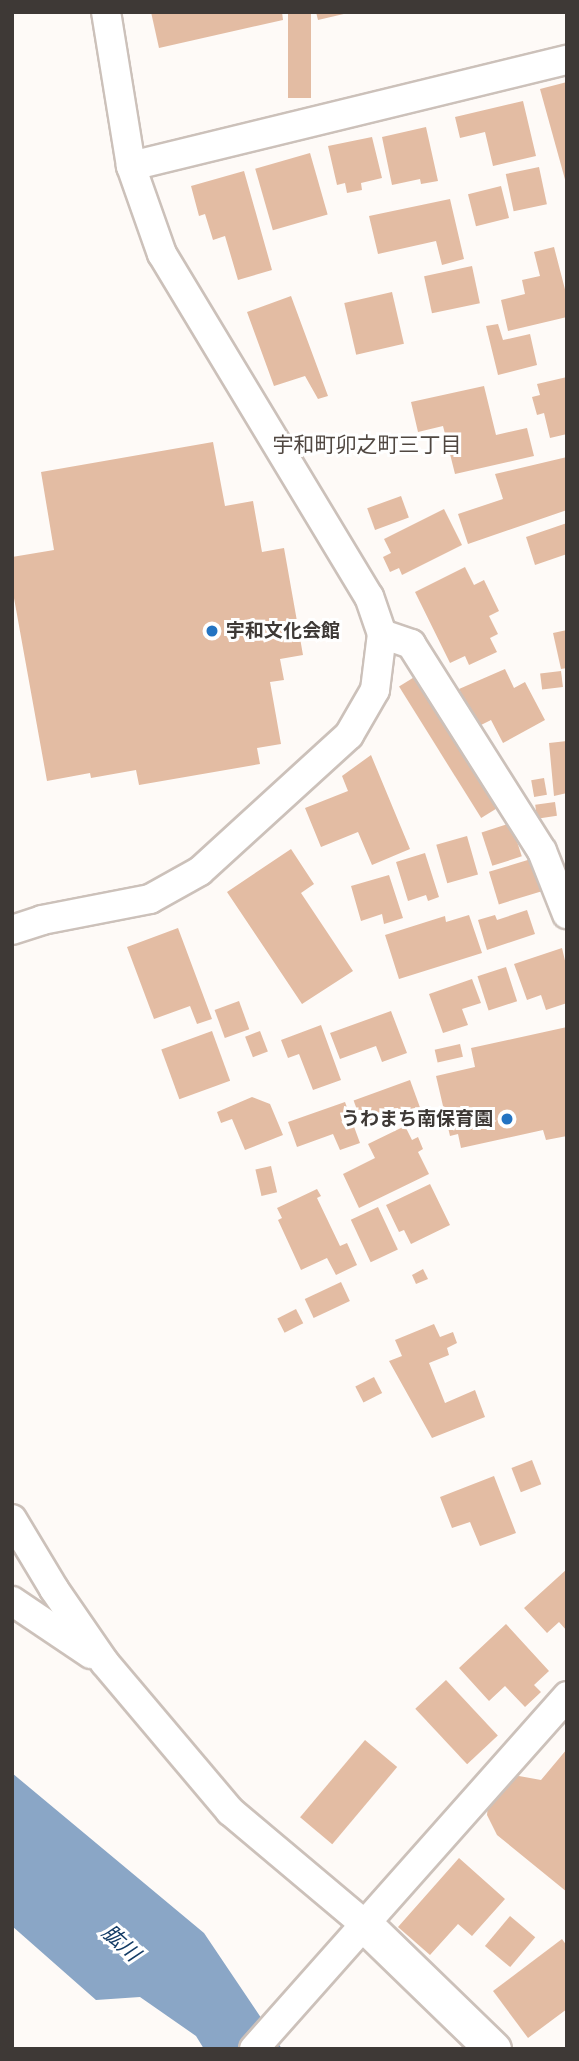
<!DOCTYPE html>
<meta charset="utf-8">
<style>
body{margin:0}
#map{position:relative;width:579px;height:2061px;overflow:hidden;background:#fefaf7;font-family:"Fira Sans Condensed","Noto Sans JP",sans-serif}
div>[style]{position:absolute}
.water>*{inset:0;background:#8aa6c6}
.building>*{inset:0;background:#e3bca3;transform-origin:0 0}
.roads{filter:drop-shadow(2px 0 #ccc1ba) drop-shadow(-2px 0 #ccc1ba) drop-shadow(0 2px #ccc1ba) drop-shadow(0 -2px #ccc1ba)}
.minor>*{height:28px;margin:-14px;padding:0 14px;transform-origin:14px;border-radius:14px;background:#fff}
.tertiary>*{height:35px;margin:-17.5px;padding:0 17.5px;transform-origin:17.5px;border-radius:17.5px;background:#fff}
.dots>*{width:19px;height:19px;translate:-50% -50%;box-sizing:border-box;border:4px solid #fff;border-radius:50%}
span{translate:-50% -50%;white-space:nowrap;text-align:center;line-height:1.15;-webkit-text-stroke:6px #fff;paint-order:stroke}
.poi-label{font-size:19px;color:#3e3936;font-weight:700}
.left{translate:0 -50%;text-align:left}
.right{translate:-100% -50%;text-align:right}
.neighbourhood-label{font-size:21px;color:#504741}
.water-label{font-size:21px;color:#143c66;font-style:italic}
.frame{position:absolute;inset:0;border:14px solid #3e3936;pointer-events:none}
</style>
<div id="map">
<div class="water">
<div style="clip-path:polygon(12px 1773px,204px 1933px,282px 2049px,204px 2049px,196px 2036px,140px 1997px,96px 2000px,12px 1926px)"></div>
</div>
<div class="building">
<div style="clip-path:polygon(151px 12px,282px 12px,283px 20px,159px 48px)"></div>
<div style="left:288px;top:12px;width:23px;height:86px"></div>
<div style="clip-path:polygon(316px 12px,348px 12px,348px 13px,318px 20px)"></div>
<div style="clip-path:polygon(567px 82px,567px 183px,566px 183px,540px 89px)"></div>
<div style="clip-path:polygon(523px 101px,536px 156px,493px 166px,485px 132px,460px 138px,455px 117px)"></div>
<div style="clip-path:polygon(426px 127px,438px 181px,421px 184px,420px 179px,392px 185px,382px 137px)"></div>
<div style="clip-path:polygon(372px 137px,382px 178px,361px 183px,362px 190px,347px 193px,345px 183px,337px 185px,328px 146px)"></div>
<div style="left:310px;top:153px;width:64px;height:57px;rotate:74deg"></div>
<div style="left:539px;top:167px;width:38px;height:34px;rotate:78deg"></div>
<div style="clip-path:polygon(244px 171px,272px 270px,238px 280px,225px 236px,213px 240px,205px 214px,199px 216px,191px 186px)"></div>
<div style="left:501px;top:186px;width:33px;height:34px;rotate:76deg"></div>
<div style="clip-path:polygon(450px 199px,464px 259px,442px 265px,436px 241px,378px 254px,369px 216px)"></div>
<div style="clip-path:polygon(554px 247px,567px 297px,567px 317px,508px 331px,501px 300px,525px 294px,522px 280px,540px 276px,534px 252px)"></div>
<div style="left:472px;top:266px;width:38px;height:49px;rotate:78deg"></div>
<div style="left:392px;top:292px;width:53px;height:49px;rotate:77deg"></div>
<div style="clip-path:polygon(291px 296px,328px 396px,318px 399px,305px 376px,274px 386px,247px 312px)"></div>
<div style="clip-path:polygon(498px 324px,503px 340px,530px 334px,537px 365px,498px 375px,486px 326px)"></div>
<div style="clip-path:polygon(567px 377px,567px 434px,550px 438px,544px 413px,537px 415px,532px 397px,540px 395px,537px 384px)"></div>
<div style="clip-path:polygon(484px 386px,496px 435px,527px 428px,534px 456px,455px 474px,443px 426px,418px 432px,411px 402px)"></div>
<div style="clip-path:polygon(213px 442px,225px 506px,253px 501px,262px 552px,284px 548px,303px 655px,280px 659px,284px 680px,270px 682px,281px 744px,257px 748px,260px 764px,139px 785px,136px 770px,91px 778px,90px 773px,47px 781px,12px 587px,12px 557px,54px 550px,41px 472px)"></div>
<div style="clip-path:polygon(567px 457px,567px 510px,468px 544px,458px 514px,503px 499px,495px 474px)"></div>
<div style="left:401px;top:496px;width:23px;height:36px;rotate:70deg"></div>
<div style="clip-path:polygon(444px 509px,462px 545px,402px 575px,399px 568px,390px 572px,383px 557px,391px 553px,384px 539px)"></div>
<div style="clip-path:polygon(567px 523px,567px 554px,535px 565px,526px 537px)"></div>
<div style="clip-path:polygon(465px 567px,474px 585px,484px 580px,499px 611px,489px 616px,498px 634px,490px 638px,497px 652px,469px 665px,465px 656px,450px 663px,415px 592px)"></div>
<div style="clip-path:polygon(567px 630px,567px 668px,561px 669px,553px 633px)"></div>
<div style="clip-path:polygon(505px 669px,514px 688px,525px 682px,545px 720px,503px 743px,491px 720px,479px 726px,459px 689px)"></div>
<div style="left:561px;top:671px;width:16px;height:21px;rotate:83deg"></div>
<div style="left:416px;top:676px;width:155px;height:20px;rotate:58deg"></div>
<div style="clip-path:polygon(567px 741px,567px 793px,554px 796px,549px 743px)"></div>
<div style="clip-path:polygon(371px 755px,410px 849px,372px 865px,358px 832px,321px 847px,305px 808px,348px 791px,342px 776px)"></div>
<div style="left:544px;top:778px;width:17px;height:13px;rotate:80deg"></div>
<div style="left:555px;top:802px;width:14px;height:20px;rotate:82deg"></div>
<div style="left:511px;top:823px;width:35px;height:31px;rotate:72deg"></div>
<div style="left:467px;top:836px;width:40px;height:32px;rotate:74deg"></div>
<div style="clip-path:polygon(291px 849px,314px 884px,301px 893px,353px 971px,302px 1004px,227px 892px)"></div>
<div style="clip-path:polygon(425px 853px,439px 897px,428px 901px,426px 895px,408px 901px,396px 862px)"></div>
<div style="left:531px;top:859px;width:34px;height:44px;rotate:73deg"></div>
<div style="clip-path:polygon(389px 875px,403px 918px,384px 924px,382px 914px,361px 921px,351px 886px)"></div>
<div style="clip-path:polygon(527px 910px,535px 934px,487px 950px,478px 920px,495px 915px,497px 920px)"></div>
<div style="clip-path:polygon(469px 915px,482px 953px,399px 979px,385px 935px,445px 916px,446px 922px)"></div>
<div style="clip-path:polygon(178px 928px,212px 1019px,197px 1024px,190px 1006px,154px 1019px,127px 947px)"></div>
<div style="clip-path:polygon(562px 948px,567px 969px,567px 1003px,546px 1010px,541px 995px,527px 1000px,514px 964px)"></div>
<div style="left:506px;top:967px;width:36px;height:30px;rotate:72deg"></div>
<div style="clip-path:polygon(472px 979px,481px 1003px,462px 1009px,468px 1025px,443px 1033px,429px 994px)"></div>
<div style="left:239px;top:1001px;width:30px;height:26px;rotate:70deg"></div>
<div style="clip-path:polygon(391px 1011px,407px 1053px,382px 1062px,376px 1046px,340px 1059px,330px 1033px)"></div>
<div style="clip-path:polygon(321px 1025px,341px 1080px,313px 1090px,299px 1054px,288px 1058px,281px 1040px)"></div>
<div style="clip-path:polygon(567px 1027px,567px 1136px,546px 1140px,543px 1130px,461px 1148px,458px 1134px,450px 1136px,436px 1076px,475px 1067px,471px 1048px)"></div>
<div style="left:212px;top:1031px;width:53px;height:54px;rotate:70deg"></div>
<div style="left:260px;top:1031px;width:22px;height:16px;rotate:69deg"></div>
<div style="left:460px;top:1044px;width:13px;height:26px;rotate:77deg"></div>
<div style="left:410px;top:1080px;width:29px;height:60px;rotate:70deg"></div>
<div style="clip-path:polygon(252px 1097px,270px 1104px,283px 1135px,245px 1150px,232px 1119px,221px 1123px,217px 1112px)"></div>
<div style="clip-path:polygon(345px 1102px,360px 1143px,340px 1150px,333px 1134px,297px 1147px,288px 1122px)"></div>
<div style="clip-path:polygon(405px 1126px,412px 1140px,418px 1137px,423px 1149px,418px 1152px,429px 1174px,359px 1208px,343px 1174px,375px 1158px,368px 1144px)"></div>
<div style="left:271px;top:1166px;width:27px;height:16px;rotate:77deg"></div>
<div style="clip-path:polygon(430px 1184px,450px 1225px,411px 1244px,404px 1230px,399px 1232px,386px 1205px)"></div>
<div style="clip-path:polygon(317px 1189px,321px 1196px,317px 1198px,340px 1246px,347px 1243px,357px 1265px,336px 1275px,327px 1258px,301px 1270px,278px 1220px,282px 1218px,277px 1208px)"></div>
<div style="left:378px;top:1207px;width:47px;height:30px;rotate:65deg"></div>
<div style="clip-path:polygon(423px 1269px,428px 1279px,416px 1284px,412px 1275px)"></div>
<div style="left:341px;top:1282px;width:21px;height:40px;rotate:65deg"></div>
<div style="left:296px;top:1309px;width:16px;height:21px;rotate:63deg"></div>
<div style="clip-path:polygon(434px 1324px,440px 1337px,453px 1332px,457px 1343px,447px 1348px,449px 1355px,429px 1363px,445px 1403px,475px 1390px,485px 1417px,432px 1438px,389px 1361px,402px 1356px,395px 1340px)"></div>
<div style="left:374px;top:1377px;width:18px;height:21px;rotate:63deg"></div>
<div style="left:532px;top:1460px;width:26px;height:22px;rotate:69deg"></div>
<div style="clip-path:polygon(494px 1476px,516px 1533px,480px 1546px,470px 1522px,452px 1528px,440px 1497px)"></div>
<div style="clip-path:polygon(567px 1569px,567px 1631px,559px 1622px,547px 1633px,524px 1608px)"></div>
<div style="clip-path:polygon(506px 1624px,549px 1671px,534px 1685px,541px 1692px,525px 1707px,505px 1686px,489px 1701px,459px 1668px)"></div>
<div style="left:446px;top:1680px;width:76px;height:42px;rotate:47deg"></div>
<div style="left:365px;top:1740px;width:42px;height:101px;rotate:40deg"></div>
<div style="clip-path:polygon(567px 1749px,567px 1892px,497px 1835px,487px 1815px,488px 1804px,508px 1778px,519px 1776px,541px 1780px)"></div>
<div style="clip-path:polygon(459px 1858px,505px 1899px,472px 1936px,458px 1924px,430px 1955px,398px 1927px)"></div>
<div style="left:510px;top:1916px;width:33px;height:39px;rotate:40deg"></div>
<div style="clip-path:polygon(562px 1939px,567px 1946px,567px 2009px,528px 2038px,493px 1991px)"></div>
</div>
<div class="roads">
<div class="minor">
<div style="left:131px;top:166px;width:449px;rotate:-13.7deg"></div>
<div style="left:382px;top:634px;width:31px;rotate:19deg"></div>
<div style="left:411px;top:644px;width:245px;rotate:57.7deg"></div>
<div style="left:542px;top:851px;width:68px;rotate:68.4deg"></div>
<div style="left:12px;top:930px;width:32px;rotate:-18deg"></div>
<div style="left:42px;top:920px;width:110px;rotate:-11deg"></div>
<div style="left:150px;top:899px;width:57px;rotate:-29.2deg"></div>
<div style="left:200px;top:871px;width:202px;rotate:-42.4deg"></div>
<div style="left:349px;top:735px;width:52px;rotate:-60deg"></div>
<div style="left:375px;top:690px;width:56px;rotate:-82.9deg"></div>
<div style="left:382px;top:634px;width:39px;rotate:-109deg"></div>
<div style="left:369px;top:597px;width:401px;rotate:-121.1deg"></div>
<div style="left:162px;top:254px;width:93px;rotate:-109.4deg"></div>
<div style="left:131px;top:166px;width:156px;rotate:-99.2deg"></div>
<div style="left:12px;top:1519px;width:82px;rotate:59deg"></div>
<div style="left:54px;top:1589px;width:90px;rotate:55.4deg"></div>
<div style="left:105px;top:1663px;width:194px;rotate:49.8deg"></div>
<div style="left:230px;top:1811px;width:174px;rotate:40.1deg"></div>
<div style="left:12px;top:1601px;width:95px;rotate:33.9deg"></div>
<div style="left:254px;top:2049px;width:472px;rotate:-48.4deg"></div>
</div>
<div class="tertiary">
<div style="left:363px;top:1923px;width:181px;rotate:44.1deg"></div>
</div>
</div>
<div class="dots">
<div style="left:212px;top:631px;background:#2373c2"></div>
<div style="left:507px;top:1119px;background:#2373c2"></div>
</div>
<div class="poi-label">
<span class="left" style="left:226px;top:631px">宇和文化会館</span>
<span class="right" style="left:493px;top:1119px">うわまち南保育園</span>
</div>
<div class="neighbourhood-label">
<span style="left:367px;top:445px">宇和町卯之町三丁目</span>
</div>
<div class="water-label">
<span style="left:121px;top:1943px;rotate:42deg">肱川</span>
</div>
<div class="frame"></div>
</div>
